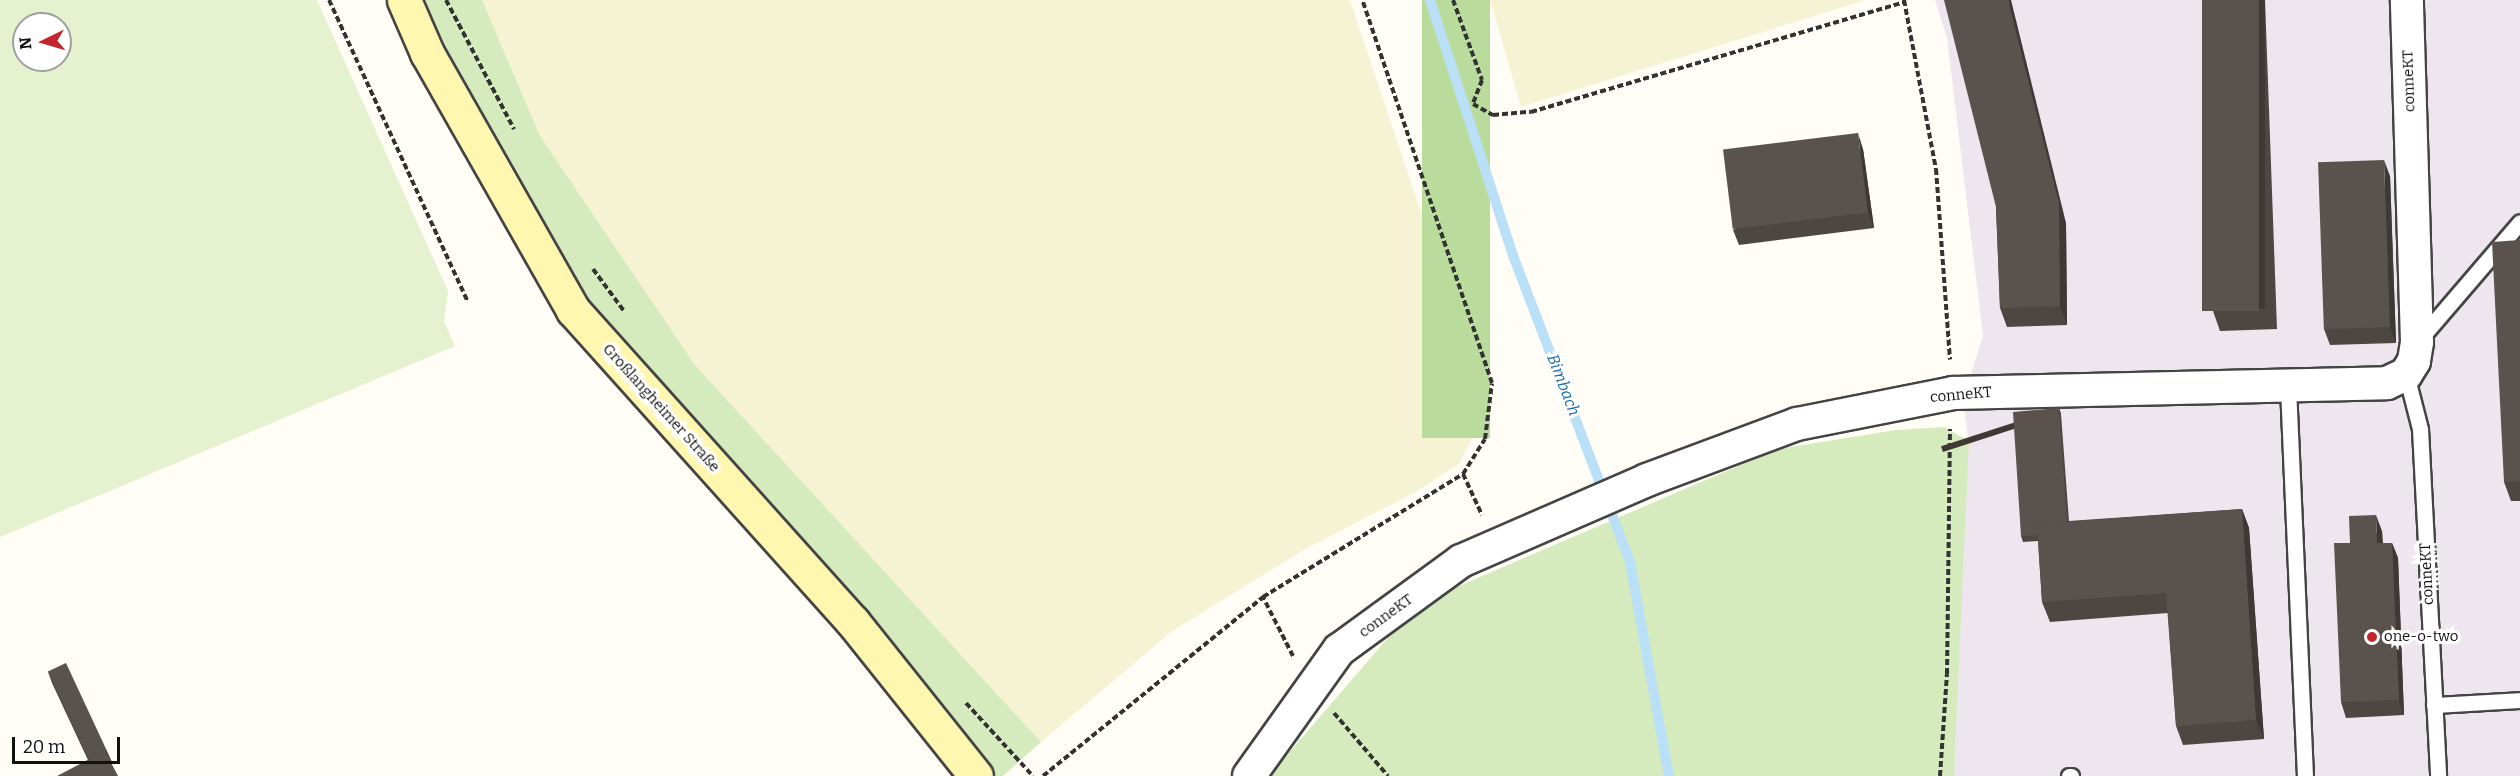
<!DOCTYPE html>
<meta charset="utf-8">
<style>
body{margin:0}
#map{position:relative;width:2520px;height:776px;overflow:hidden;background:#fffdf5;font-family:Bitter,serif}
div>[style]{position:absolute}
.industrial>*{inset:0;background:#eee6ef}
.farmland>*{inset:0;background:#f6f3d4}
.green>*{inset:0;background:#d5ebbd}
.forest>*{inset:0;background:#b9dc9c;transform-origin:0 0}
.pitch>*{inset:0;background:#e6f2cf}
.stream>*{height:10px;margin:-5px;padding:0 5px;transform-origin:5px;border-radius:5px;background:#b9e0f7}
.path>*{height:4px;margin-top:-2px;transform-origin:0;background:repeating-linear-gradient(90deg,#333 0 6px,transparent 0 9px)}
.roads{filter:drop-shadow(2px 0 #444) drop-shadow(-2px 0 #444) drop-shadow(0 2px #444) drop-shadow(0 -2px #444)}
.service>*{height:15px;margin:-7.5px;padding:0 7.5px;transform-origin:7.5px;border-radius:7.5px;background:#fff}
.minor>*{height:32px;margin:-16px;padding:0 16px;transform-origin:16px;border-radius:16px;background:#fff}
.secondary>*{height:33px;margin:-16.5px;padding:0 16.5px;transform-origin:16.5px;border-radius:16.5px;background:#fff6b0}
.wall>*{inset:0;background:#4d4742}
.shaded-wall>*{inset:0;background:#3f3936;transform-origin:0 0}
.building>*{inset:0;background:#5a524d;transform-origin:0 0}
.dots>*{width:16px;height:16px;translate:-50% -50%;box-sizing:border-box;border:3px solid #fff;border-radius:50%}
span{translate:-50% -50%;white-space:nowrap;text-align:center;line-height:1.15;-webkit-text-stroke:6px #fff;paint-order:stroke}
.street-label{font-size:15px;color:#111}
.poi-label{font-size:15px;color:#111}
.left{translate:0 -50%;text-align:left}
.water-label{font-size:16px;color:#1768a6;font-style:italic}
.north{position:absolute;left:12px;top:12px;width:60px;height:60px;box-sizing:border-box;background:#fff;border:2px solid #a0a0a0;border-radius:50%;rotate:265deg;font-size:16px;font-weight:700;line-height:24px;text-align:center;color:#111}
.north::after{content:'';display:block;margin:auto;width:21px;height:27px;background:#c4262e;clip-path:polygon(50% 0,100% 100%,50% 72%,0 100%)}
.scale{position:absolute;left:12px;top:737px;width:108px;height:27px;box-sizing:border-box;border:3px solid #111;border-top:0;padding-left:8px;font-size:18px;line-height:21px;white-space:nowrap;color:#111;-webkit-text-stroke:4px #fff;paint-order:stroke}
</style>
<div id="map">
<div class="industrial">
<div style="clip-path:polygon(1935px 0,2520px 0,2520px 776px,1954px 776px,1968px 438px,1963px 399px,1983px 336px,1947px 38px)"></div>
</div>
<div class="farmland">
<div style="clip-path:polygon(479px 0,1350px 0,1479px 385px,1477px 429px,1459px 464px,1414px 493px,1307px 548px,1171px 632px,1041px 742px,695px 365px,540px 136px)"></div>
<div style="clip-path:polygon(1490px 0,1866px 0,1521px 107px)"></div>
</div>
<div class="green">
<div style="clip-path:polygon(404px 0,482px 0,540px 136px,695px 365px,1041px 742px,1003px 776px,976px 776px,573px 310px)"></div>
<div style="clip-path:polygon(1944px 427px,1969px 441px,1954px 776px,1269px 776px,1417px 604px,1778px 449px,1896px 430px)"></div>
</div>
<div class="forest">
<div style="left:1422px;top:0;width:68px;height:438px"></div>
</div>
<div class="pitch">
<div style="clip-path:polygon(evenodd,0 0,317px 0,448px 291px,444px 321px,455px 346px,0 537px,0 0,24px 24px,60px 24px,60px 60px,24px 60px,24px 24px)"></div>
</div>
<div class="stream">
<div style="left:1430px;top:0;width:271px;rotate:72deg"></div>
<div style="left:1514px;top:258px;width:325px;rotate:69.1deg"></div>
<div style="left:1630px;top:562px;width:218px;rotate:79.7deg"></div>
</div>
<div class="path">
<div style="left:329px;top:0;width:332px;rotate:65.3deg"></div>
<div style="left:446px;top:0;width:146px;rotate:62.2deg"></div>
<div style="left:1453px;top:0;width:85px;rotate:70.1deg"></div>
<div style="left:1482px;top:80px;width:26px;rotate:111deg"></div>
<div style="left:1473px;top:104px;width:23px;rotate:29deg"></div>
<div style="left:1493px;top:115px;width:38px;rotate:-5deg"></div>
<div style="left:1531px;top:112px;width:390px;rotate:-16.4deg"></div>
<div style="left:1904px;top:0;width:172px;rotate:79.3deg"></div>
<div style="left:1936px;top:169px;width:191px;rotate:85.8deg"></div>
<div style="left:593px;top:269px;width:52px;rotate:53.6deg"></div>
<div style="left:1463px;top:474px;width:45px;rotate:65.1deg"></div>
<div style="left:1293px;top:656px;width:66px;rotate:-117deg"></div>
<div style="left:1263px;top:597px;width:235px;rotate:-31.6deg"></div>
<div style="left:1463px;top:474px;width:41px;rotate:-57.8deg"></div>
<div style="left:1485px;top:439px;width:56px;rotate:-82.9deg"></div>
<div style="left:1492px;top:383px;width:404px;rotate:-108.7deg"></div>
<div style="left:966px;top:703px;width:99px;rotate:47.5deg"></div>
<div style="left:1334px;top:713px;width:83px;rotate:49.4deg"></div>
<div style="left:1043px;top:776px;width:284px;rotate:-39.1deg"></div>
<div style="left:1940px;top:776px;width:102px;rotate:-86.1deg"></div>
<div style="left:1947px;top:674px;width:245px;rotate:-89.3deg"></div>
</div>
<div class="roads">
<div class="service">
<div style="left:2419px;top:340px;width:155px;rotate:-49.4deg"></div>
<div style="left:2406px;top:374px;width:57px;rotate:75.7deg"></div>
<div style="left:2420px;top:429px;width:347px;rotate:87deg"></div>
<div style="left:2288px;top:387px;width:389px;rotate:87.5deg"></div>
<div style="left:2434px;top:705px;width:86px;rotate:-3.3deg"></div>
<div style="left:2069px;top:776px;width:2px"></div>
</div>
<div class="minor">
<div style="left:1249px;top:776px;width:155px;rotate:-54.5deg"></div>
<div style="left:1339px;top:650px;width:151px;rotate:-36.1deg"></div>
<div style="left:1461px;top:561px;width:203px;rotate:-23.5deg"></div>
<div style="left:1647px;top:480px;width:160px;rotate:-20.5deg"></div>
<div style="left:1797px;top:424px;width:159px;rotate:-11.2deg"></div>
<div style="left:1953px;top:393px;width:434px;rotate:-1.3deg"></div>
<div style="left:2387px;top:383px;width:21px;rotate:-25deg"></div>
<div style="left:2406px;top:374px;width:15px;rotate:-58deg"></div>
<div style="left:2414px;top:361px;width:19px;rotate:-81deg"></div>
<div style="left:2417px;top:342px;width:342px;rotate:-91.7deg"></div>
</div>
<div class="secondary">
<div style="left:404px;top:0;width:58px;rotate:66.5deg"></div>
<div style="left:427px;top:53px;width:296px;rotate:60.4deg"></div>
<div style="left:573px;top:310px;width:419px;rotate:48.1deg"></div>
<div style="left:853px;top:622px;width:197px;rotate:51.4deg"></div>
</div>
</div>
<div class="wall">
<div style="clip-path:polygon(2202px 0,2265px 0,2277px 329px,2220px 331px,2213px 311px)"></div>
<div style="clip-path:polygon(1863px 149px,1874px 228px,1739px 245px,1733px 230px)"></div>
<div style="clip-path:polygon(2390px 176px,2396px 343px,2330px 345px,2324px 329px)"></div>
<div style="clip-path:polygon(1996px 207px,2066px 223px,2067px 325px,2007px 327px,2000px 308px)"></div>
<div style="clip-path:polygon(2520px 240px,2520px 501px,2511px 501px,2504px 482px)"></div>
<div style="clip-path:polygon(2059px 408px,2061px 414px,2069px 521px,2242px 509px,2249px 528px,2264px 739px,2183px 745px,2176px 726px,2168px 613px,2050px 622px,2042px 602px,2038px 541px,2023px 542px,2021px 536px)"></div>
<div style="clip-path:polygon(2382px 531px,2383px 543px,2392px 543px,2398px 558px,2404px 715px,2346px 718px,2341px 702px,2350px 543px)"></div>
<div style="clip-path:polygon(48px 672px,107px 751px,112px 762px,88px 760px,52px 683px)"></div>
</div>
<div class="shaded-wall">
<div style="clip-path:polygon(2008px 0,2011px 0,2066px 223px,2067px 325px,2060px 306px)"></div>
<div style="left:2259px;top:0;width:6px;height:309px"></div>
<div style="clip-path:polygon(1858px 133px,1863px 149px,1874px 228px,1868px 212px)"></div>
<div style="clip-path:polygon(2384px 160px,2390px 176px,2396px 343px,2390px 327px)"></div>
<div style="left:2059px;top:408px;width:6px;height:124px;rotate:72deg"></div>
<div style="clip-path:polygon(2242px 509px,2249px 528px,2264px 739px,2256px 720px)"></div>
<div style="clip-path:polygon(2376px 515px,2382px 531px,2383px 559px,2377px 543px)"></div>
<div style="clip-path:polygon(2392px 543px,2398px 558px,2404px 715px,2399px 700px)"></div>
</div>
<div class="building">
<div style="clip-path:polygon(1944px 0,2008px 0,2059px 203px,2060px 306px,2000px 308px,1996px 207px)"></div>
<div style="left:2202px;top:0;width:57px;height:311px"></div>
<div style="left:1858px;top:133px;width:80px;height:136px;rotate:83deg"></div>
<div style="left:2384px;top:160px;width:167px;height:66px;rotate:88deg"></div>
<div style="clip-path:polygon(2520px 240px,2520px 481px,2504px 482px,2492px 242px)"></div>
<div style="clip-path:polygon(2059px 408px,2067px 522px,2037px 524px,2038px 535px,2021px 536px,2013px 412px)"></div>
<div style="clip-path:polygon(2242px 509px,2256px 720px,2176px 726px,2166px 593px,2042px 602px,2037px 524px)"></div>
<div style="clip-path:polygon(2376px 515px,2377px 543px,2392px 543px,2399px 700px,2341px 702px,2334px 543px,2350px 543px,2349px 516px)"></div>
<div style="left:66px;top:663px;width:97px;height:20px;rotate:65deg"></div>
<div style="clip-path:polygon(105px 751px,118px 776px,57px 776px)"></div>
</div>
<div class="dots">
<div style="left:2372px;top:637px;background:#c4262e"></div>
</div>
<div class="street-label">
<span style="left:2409px;top:81px;rotate:-92deg">conneKT</span>
<span style="left:1961px;top:395px;rotate:-5deg">conneKT</span>
<span style="left:661px;top:408px;rotate:48deg">Großlangheimer Straße</span>
<span style="left:2427px;top:574px;rotate:-93deg">conneKT</span>
<span style="left:1386px;top:616px;rotate:-36deg">conneKT</span>
</div>
<div class="poi-label">
<span class="left" style="left:2384px;top:637px">one-o-two</span>
</div>
<div class="water-label">
<span style="left:1563px;top:385px;rotate:69deg">Bimbach</span>
</div>
<div class="north">N</div>
<div class="scale">20 m</div>
</div>
